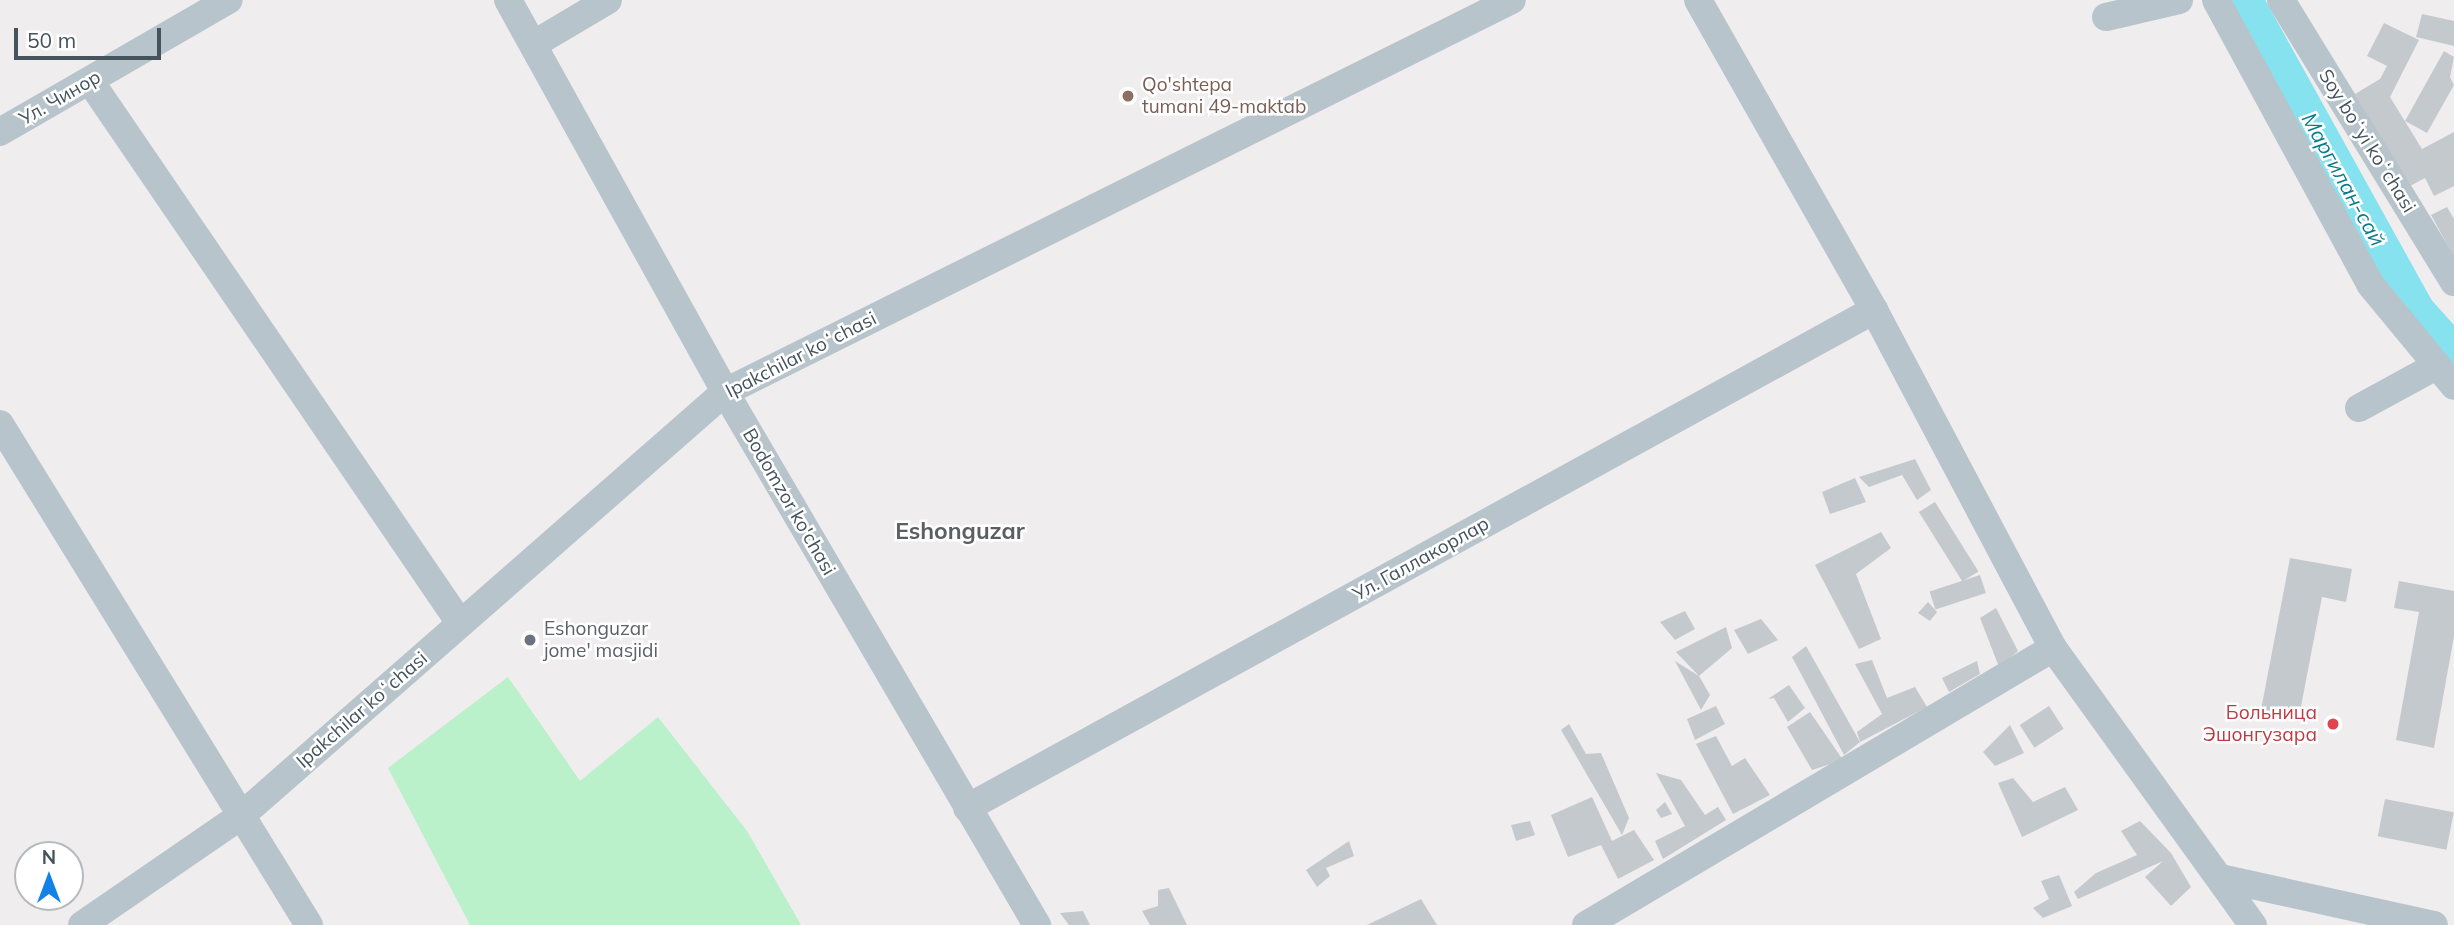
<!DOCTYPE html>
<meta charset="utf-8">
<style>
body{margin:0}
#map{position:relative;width:2454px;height:925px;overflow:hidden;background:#f0edee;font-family:Mulish,sans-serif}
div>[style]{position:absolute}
.green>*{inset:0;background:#baf0ca}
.river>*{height:35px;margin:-17.5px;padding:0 17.5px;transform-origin:17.5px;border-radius:17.5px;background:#85e2ee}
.building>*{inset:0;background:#c4c9ce;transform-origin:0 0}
.minor>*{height:28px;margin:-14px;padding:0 14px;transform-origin:14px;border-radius:14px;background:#b8c4cb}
.dots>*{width:19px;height:19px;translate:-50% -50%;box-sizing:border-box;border:4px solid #fff;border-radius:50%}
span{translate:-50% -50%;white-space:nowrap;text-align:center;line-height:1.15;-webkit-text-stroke:5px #fff;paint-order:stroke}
.education-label{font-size:19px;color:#785e54}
.left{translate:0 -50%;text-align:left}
.street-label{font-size:19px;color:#45535c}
.worship-label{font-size:19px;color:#5b616d}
.health-label{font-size:19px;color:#be3a42}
.right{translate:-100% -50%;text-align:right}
.water-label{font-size:21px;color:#0a7d8d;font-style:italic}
.quarter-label{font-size:23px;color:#5a5f63;font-weight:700}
.north{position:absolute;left:14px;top:841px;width:70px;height:70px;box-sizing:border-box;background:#fff;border:2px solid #b5babe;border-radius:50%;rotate:0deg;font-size:19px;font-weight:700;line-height:28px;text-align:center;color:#45535c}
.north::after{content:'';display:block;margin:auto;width:24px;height:32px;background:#1381e5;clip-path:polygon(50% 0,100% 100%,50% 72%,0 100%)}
.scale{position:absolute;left:14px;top:28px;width:147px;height:32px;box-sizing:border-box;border:4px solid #45535c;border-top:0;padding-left:9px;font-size:21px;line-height:24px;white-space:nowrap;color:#45535c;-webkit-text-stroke:5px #fff;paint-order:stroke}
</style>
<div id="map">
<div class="green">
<div style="clip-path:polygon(508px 677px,580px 781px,658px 717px,747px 831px,801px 925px,470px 925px,388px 768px)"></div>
</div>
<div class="river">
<div style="left:2245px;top:0;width:353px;rotate:61deg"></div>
<div style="left:2416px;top:309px;width:57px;rotate:47.9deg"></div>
</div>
<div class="building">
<div style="clip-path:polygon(2422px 14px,2454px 21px,2454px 46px,2416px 37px)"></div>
<div style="clip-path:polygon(2384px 23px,2419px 40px,2390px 97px,2422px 149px,2454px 132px,2454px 186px,2434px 196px,2425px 178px,2410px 186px,2355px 94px,2380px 79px,2387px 66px,2367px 56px)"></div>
<div style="clip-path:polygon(2444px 51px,2454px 57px,2450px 77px,2454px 85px,2427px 133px,2405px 121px)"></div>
<div style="clip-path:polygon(2447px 207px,2454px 219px,2454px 257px,2431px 215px)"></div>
<div style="clip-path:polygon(1915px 459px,1931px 490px,1917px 500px,1902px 475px,1869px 487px,1859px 477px)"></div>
<div style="clip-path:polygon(1855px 478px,1866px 502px,1830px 514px,1822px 492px)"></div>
<div style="left:1935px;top:502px;width:82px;height:19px;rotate:58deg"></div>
<div style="clip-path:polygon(1881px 532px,1891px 548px,1856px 574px,1881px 639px,1859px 649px,1815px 565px)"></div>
<div style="clip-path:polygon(2290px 558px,2352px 569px,2346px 602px,2322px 597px,2298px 722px,2260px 715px)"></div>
<div style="left:1980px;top:575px;width:19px;height:53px;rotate:72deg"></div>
<div style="clip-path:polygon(2399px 581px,2454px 591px,2454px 636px,2434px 748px,2396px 740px,2419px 612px,2394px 608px)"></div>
<div style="clip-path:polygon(1928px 602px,1937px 612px,1930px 621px,1918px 613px)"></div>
<div style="clip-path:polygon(1996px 608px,2018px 651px,1999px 667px,1980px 618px)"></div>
<div style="clip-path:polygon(1685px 611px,1695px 629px,1675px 640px,1660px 622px)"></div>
<div style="clip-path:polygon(1761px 619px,1778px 640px,1748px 654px,1734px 630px)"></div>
<div style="clip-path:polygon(1726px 627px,1732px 648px,1699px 676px,1710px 695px,1701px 710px,1675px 661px,1699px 676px,1676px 652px)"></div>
<div style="clip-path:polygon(1806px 646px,1860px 742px,1857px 732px,1882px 714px,1855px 664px,1872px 660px,1887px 698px,1915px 687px,1927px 707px,1860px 742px,1844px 755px,1792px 657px)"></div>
<div style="clip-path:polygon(1977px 661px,1980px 674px,1949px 692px,1942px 678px)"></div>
<div style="clip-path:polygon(1789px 685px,1805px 708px,1788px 722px,1774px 698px,1768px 699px)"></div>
<div style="clip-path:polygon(1716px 706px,1725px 724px,1695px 740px,1687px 719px)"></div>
<div style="left:2049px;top:706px;width:27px;height:35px;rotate:57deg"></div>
<div style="clip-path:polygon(1810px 712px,1843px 760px,1812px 770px,1787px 727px)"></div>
<div style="clip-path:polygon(1569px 724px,1586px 754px,1601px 753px,1629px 818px,1622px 835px,1561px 730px)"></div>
<div style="clip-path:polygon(2010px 725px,2024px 753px,1995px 766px,1983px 752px)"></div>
<div style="clip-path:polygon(1716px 736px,1732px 766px,1745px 758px,1770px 795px,1733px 814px,1696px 744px)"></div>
<div style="clip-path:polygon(1656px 773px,1681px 780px,1705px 815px,1718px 807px,1726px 820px,1663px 859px,1655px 841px,1685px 826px)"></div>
<div style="clip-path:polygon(2013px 778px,2033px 802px,2065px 787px,2078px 810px,2022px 837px,1998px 783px)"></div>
<div style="clip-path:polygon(1592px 797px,1612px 841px,1634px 830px,1654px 860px,1618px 879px,1601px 845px,1568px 857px,1551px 815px)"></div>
<div style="left:2385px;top:799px;width:70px;height:38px;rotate:11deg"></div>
<div style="clip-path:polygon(1665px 802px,1672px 814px,1661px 818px,1656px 810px)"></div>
<div style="clip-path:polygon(1530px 821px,1535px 835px,1516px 841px,1511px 825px)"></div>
<div style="clip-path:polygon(2140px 821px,2171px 853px,2191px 887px,2171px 906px,2145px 877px,2163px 861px,2078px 899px,2074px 892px,2096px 873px,2137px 855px,2121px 831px)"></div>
<div style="clip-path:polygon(1349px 841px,1354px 856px,1326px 868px,1330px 876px,1317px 887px,1306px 870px)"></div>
<div style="clip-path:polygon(2059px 875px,2072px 906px,2043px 918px,2033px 908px,2049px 899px,2041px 881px)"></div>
<div style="clip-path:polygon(1169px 888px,1187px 925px,1150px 925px,1142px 911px,1158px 906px,1158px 890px)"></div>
<div style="clip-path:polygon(1421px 899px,1437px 925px,1367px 925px)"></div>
<div style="clip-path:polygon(1083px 911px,1090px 925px,1069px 925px,1060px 913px)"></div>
</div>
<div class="minor">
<div style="left:508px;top:0;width:448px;rotate:61deg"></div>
<div style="left:725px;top:392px;width:618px;rotate:59.66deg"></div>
<div style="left:1698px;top:0;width:356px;rotate:60.4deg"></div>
<div style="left:1874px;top:310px;width:382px;rotate:62.1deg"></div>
<div style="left:2053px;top:648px;width:342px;rotate:54.2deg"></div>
<div style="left:2216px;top:0;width:323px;rotate:61.5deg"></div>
<div style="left:2370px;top:284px;width:132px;rotate:50.5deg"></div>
<div style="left:2281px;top:0;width:331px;rotate:58.5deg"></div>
<div style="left:2106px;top:17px;width:75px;rotate:-13.1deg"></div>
<div style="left:534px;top:44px;width:86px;rotate:-30.7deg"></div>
<div style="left:90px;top:81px;width:656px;rotate:55.68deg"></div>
<div style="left:0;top:132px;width:264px;rotate:-30deg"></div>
<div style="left:2359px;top:408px;width:88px;rotate:-28.6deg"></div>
<div style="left:0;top:424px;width:589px;rotate:58.34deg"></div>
<div style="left:967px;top:808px;width:1035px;rotate:-28.77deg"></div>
<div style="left:2220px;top:878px;width:219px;rotate:12.4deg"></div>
<div style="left:82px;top:925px;width:194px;rotate:-34.5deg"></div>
<div style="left:242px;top:815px;width:642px;rotate:-41.21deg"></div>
<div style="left:725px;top:392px;width:879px;rotate:-26.48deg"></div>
<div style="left:1586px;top:925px;width:543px;rotate:-30.67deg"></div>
</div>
<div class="dots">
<div style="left:1128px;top:96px;background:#8d6e63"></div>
<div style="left:530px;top:640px;background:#6b7280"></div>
<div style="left:2333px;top:724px;background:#e0444e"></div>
</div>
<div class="education-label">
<span class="left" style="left:1142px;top:96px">Qo'shtepa<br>tumani 49-maktab</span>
</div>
<div class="street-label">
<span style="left:60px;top:98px;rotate:-30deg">Ул. Чинор</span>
<span style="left:2367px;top:141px;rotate:58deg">Soy boʻyi koʻchasi</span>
<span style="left:801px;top:355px;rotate:-27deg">Ipakchilar koʻchasi</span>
<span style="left:789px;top:502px;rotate:60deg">Bodomzor ko'chasi</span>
<span style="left:1421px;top:559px;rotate:-29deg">Ул. Галлакорлар</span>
<span style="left:362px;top:710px;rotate:-41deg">Ipakchilar koʻchasi</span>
</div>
<div class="worship-label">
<span class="left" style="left:544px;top:640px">Eshonguzar<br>jome' masjidi</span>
</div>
<div class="health-label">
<span class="right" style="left:2317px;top:724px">Больница<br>Эшонгузара</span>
</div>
<div class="water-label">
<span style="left:2344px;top:179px;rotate:61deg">Маргилан-сай</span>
</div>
<div class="quarter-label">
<span style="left:960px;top:531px">Eshonguzar</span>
</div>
<div class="north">N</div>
<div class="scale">50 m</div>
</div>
